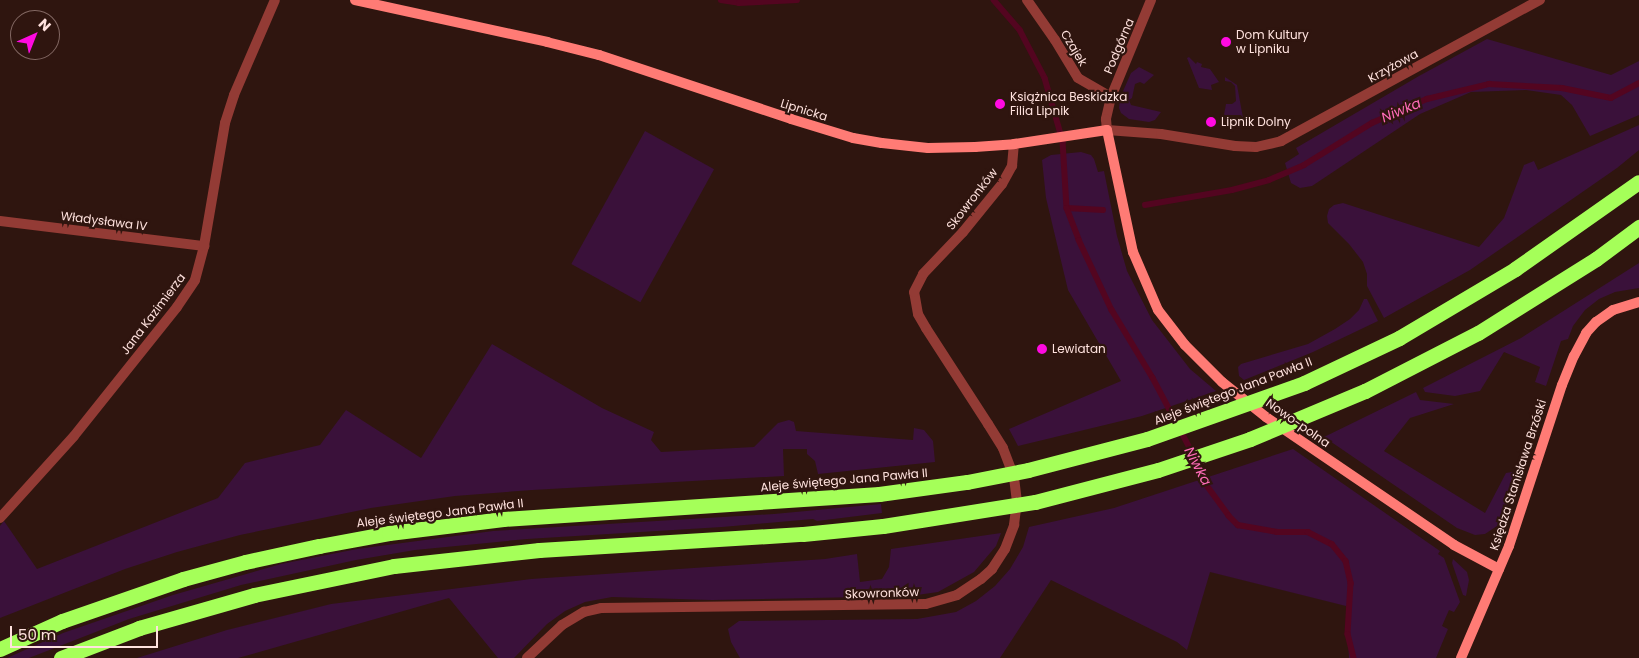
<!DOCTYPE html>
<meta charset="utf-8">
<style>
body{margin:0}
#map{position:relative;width:1639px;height:658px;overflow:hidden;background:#2f150f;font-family:Poppins,sans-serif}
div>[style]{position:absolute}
.green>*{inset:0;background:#3a113a;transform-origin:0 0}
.stream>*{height:5.5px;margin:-2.75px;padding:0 2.75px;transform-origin:2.75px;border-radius:2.75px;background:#530520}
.street>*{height:10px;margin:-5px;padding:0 5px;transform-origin:5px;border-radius:5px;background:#933b35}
.secondary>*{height:10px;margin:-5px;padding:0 5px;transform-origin:5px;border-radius:5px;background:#ff7b75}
.highway>*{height:15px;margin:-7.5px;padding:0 7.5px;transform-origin:7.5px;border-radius:7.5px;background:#a5ff59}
.dots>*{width:14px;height:14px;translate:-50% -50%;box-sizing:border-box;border:2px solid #2f150f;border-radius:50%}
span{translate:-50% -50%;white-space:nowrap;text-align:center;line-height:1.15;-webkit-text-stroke:4.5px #2f150f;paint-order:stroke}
.poi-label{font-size:12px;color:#ffe2de}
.left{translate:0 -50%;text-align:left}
.street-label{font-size:12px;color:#ffe2de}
.water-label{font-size:14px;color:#ff6cb8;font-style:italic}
.north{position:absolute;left:10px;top:10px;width:50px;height:50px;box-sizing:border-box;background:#2f150f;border:1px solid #826762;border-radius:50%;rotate:44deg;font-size:14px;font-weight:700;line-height:20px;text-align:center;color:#ffe2de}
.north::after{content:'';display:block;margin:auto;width:18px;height:22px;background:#ff0ae1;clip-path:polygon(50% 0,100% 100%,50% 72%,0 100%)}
.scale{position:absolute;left:10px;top:626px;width:148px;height:22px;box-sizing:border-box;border:2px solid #ffe2de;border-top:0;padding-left:6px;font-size:15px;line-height:18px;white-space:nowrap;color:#ffe2de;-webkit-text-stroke:4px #2f150f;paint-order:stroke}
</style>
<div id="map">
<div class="green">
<div style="clip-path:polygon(1487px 39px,1611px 75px,1639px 61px,1639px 115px,1590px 136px,1572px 105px,1561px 95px,1526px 90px,1471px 92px,1420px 114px,1312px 186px,1300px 188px,1291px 183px,1285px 163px,1299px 154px,1296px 148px,1419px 76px)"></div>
<div style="clip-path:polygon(1189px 57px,1196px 64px,1197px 62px,1202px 64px,1201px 67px,1210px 69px,1219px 82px,1211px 85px,1212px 90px,1199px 88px,1187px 58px)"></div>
<div style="clip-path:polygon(1139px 67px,1154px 75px,1144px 84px,1140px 82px,1135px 84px,1132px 98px,1129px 100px,1131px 105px,1161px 112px,1155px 120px,1149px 122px,1129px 119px,1121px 113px,1119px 108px,1120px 98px,1131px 73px)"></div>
<div style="clip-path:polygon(1225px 77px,1237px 85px,1243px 118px,1241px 115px,1224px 115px,1226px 104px,1232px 104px,1236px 101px,1235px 86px,1231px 82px,1225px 81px)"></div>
<div style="clip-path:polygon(1639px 125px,1639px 150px,1617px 168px,1470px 270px,1384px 318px,1367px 286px,1367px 274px,1363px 262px,1349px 244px,1328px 223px,1327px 216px,1329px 209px,1334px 205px,1343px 203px,1479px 247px,1504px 218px,1524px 165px,1534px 161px,1538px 170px)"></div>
<div style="left:645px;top:131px;width:79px;height:152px;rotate:29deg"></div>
<div style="clip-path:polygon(1081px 152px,1091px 155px,1094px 159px,1098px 172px,1104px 171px,1117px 236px,1127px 271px,1152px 320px,1190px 369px,1216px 391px,1142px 416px,1018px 446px,1009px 429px,1121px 381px,1068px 290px,1046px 198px,1042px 160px,1051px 155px)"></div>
<div style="clip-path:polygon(1639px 263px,1639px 288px,1615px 292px,1599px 299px,1585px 310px,1573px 326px,1568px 339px,1561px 341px,1546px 386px,1535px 382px,1540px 367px,1504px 352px,1480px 391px,1455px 396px,1425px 392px,1423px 388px,1521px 338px)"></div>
<div style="clip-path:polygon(1364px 299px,1367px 299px,1378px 321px,1313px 352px,1244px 380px,1239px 376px,1238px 367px,1241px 364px,1308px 344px,1335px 329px,1350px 319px,1359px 310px)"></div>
<div style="clip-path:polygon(492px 344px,602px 408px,654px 432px,651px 440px,661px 452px,754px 447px,778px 423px,789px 420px,794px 422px,796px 431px,913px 440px,914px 428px,924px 430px,933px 441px,935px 462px,818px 474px,815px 461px,807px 454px,807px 449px,783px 449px,784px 476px,532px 490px,455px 496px,371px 508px,240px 535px,177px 552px,125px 569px,0 618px,0 526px,4px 521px,37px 569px,218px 498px,245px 463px,320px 445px,346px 410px,421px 458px)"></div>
<div style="clip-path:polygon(1416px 392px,1420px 400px,1454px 404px,1410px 418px,1384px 451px,1485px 513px,1506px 473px,1512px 472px,1516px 475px,1504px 515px,1497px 526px,1485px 534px,1475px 535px,1457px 528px,1324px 437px)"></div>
<div style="clip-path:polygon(1293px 449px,1440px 551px,1438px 554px,1444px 558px,1460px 602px,1454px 612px,1449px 610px,1442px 626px,1448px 629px,1436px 658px,1349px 658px,1346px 606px,1210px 572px,1187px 650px,1177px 642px,1051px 580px,1000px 658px,740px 658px,731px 642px,728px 629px,739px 621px,917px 619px,956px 612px,976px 601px,995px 586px,1010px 569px,1023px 547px,1029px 527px,1114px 508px)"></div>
<div style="clip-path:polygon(881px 504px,882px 513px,817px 521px,813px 519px,722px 527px,527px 539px,415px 550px,356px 560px,241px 585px,129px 619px,29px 658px,7px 658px,63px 633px,173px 595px,281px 564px,357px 549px,493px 531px,774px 514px)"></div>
<div style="clip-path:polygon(1001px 533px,996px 546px,974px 572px,938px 592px,910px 596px,712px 600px,612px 597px,585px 602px,565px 611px,547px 624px,514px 658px,498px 658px,449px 598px,238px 658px,137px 658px,227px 630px,331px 604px,531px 579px,825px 559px,857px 554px,860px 582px,882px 579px,889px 567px,891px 549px)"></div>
<div style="clip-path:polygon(1453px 559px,1467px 572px,1469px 580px,1466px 596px,1463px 595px,1452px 563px)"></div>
</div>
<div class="stream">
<div style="left:721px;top:0;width:18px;rotate:9deg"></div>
<div style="left:739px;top:3px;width:58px;rotate:-3deg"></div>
<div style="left:994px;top:0;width:40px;rotate:49deg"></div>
<div style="left:1020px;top:30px;width:54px;rotate:62.5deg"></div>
<div style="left:1045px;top:78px;width:66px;rotate:74.1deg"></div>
<div style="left:1063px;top:141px;width:67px;rotate:86.6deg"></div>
<div style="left:1067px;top:208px;width:36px;rotate:3deg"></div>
<div style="left:1145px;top:205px;width:88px;rotate:-9.8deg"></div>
<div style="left:1232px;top:190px;width:38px;rotate:-15deg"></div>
<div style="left:1269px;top:180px;width:38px;rotate:-23deg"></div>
<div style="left:1304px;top:165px;width:80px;rotate:-31.7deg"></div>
<div style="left:1372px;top:123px;width:60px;rotate:-23.6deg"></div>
<div style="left:1427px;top:99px;width:64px;rotate:-13.6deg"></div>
<div style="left:1489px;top:84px;width:73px;rotate:3.1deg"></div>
<div style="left:1562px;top:88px;width:50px;rotate:11.5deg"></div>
<div style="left:1611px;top:98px;width:32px;rotate:-28deg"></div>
<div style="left:1067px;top:208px;width:34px;rotate:69deg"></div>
<div style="left:1079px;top:240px;width:77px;rotate:64.8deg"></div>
<div style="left:1112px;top:310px;width:79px;rotate:58.9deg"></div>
<div style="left:1153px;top:378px;width:79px;rotate:62.1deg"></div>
<div style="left:1190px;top:448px;width:39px;rotate:66deg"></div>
<div style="left:1206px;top:484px;width:39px;rotate:54deg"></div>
<div style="left:1229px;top:516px;width:13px;rotate:45deg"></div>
<div style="left:1238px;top:525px;width:40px;rotate:10deg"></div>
<div style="left:1277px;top:532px;width:31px"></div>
<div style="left:1308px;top:532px;width:27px;rotate:27deg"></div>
<div style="left:1332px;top:544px;width:22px;rotate:51deg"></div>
<div style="left:1346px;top:561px;width:23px;rotate:77deg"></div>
<div style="left:1351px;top:583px;width:51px;rotate:93.4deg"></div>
<div style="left:1348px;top:634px;width:25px;rotate:76deg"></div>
</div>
<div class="street">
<div style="left:1027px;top:0;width:49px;rotate:55deg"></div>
<div style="left:1055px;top:40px;width:44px;rotate:58.8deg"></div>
<div style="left:1078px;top:78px;width:38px;rotate:30deg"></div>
<div style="left:1151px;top:0;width:105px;rotate:112.4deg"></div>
<div style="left:1111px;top:97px;width:23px;rotate:103deg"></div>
<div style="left:1106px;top:119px;width:11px;rotate:85deg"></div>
<div style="left:1107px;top:130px;width:54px;rotate:4.2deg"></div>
<div style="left:1161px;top:134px;width:75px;rotate:9.2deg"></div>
<div style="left:1235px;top:146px;width:21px;rotate:3deg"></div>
<div style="left:1256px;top:147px;width:26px;rotate:-13deg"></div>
<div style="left:1281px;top:141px;width:295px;rotate:-28.6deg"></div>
<div style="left:0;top:221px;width:206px;rotate:7deg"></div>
<div style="left:0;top:518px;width:110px;rotate:-47.9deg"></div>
<div style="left:74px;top:436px;width:165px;rotate:-51.4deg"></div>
<div style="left:177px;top:307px;width:32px;rotate:-56deg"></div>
<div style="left:195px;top:280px;width:35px;rotate:-75deg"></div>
<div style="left:204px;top:246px;width:125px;rotate:-80.3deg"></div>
<div style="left:225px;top:123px;width:29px;rotate:-72deg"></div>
<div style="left:234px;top:95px;width:103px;rotate:-66.7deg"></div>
<div style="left:527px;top:658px;width:48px;rotate:-43.3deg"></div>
<div style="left:562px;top:625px;width:26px;rotate:-31deg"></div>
<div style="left:584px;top:612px;width:17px;rotate:-13deg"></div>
<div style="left:601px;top:608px;width:325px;rotate:-0.7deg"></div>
<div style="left:926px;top:604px;width:32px;rotate:-16deg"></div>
<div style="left:957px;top:595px;width:29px;rotate:-34deg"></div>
<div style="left:981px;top:579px;width:15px;rotate:-42deg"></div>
<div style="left:992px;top:569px;width:24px;rotate:-57deg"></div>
<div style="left:1005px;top:549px;width:26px;rotate:-69deg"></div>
<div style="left:1014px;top:525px;width:23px;rotate:-83deg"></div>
<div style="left:1017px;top:502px;width:25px;rotate:-97deg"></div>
<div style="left:1014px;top:477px;width:31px;rotate:-111deg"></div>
<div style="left:1003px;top:448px;width:28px;rotate:-122deg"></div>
<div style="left:988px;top:424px;width:114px;rotate:-122.9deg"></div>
<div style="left:926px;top:328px;width:16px;rotate:-120deg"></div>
<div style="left:918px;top:314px;width:22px;rotate:-100deg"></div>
<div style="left:914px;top:292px;width:20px;rotate:-63deg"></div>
<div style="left:923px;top:274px;width:58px;rotate:-46.4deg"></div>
<div style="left:963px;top:232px;width:62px;rotate:-50.9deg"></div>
<div style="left:1002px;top:184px;width:21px;rotate:-61deg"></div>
<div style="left:1012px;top:166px;width:22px;rotate:-85deg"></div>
</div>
<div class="secondary">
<div style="left:355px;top:0;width:197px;rotate:12.3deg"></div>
<div style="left:547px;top:42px;width:54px;rotate:14deg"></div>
<div style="left:599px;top:55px;width:202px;rotate:18.4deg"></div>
<div style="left:791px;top:119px;width:65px;rotate:17deg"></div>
<div style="left:853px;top:138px;width:29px;rotate:10deg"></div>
<div style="left:882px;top:143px;width:46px;rotate:6.2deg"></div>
<div style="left:928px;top:148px;width:47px;rotate:-1.2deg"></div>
<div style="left:975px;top:147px;width:39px;rotate:-4deg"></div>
<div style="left:1014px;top:144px;width:94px;rotate:-8.6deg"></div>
<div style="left:1107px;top:130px;width:125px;rotate:78deg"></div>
<div style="left:1133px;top:252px;width:63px;rotate:66.7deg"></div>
<div style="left:1158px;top:310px;width:44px;rotate:52.4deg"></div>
<div style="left:1185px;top:345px;width:52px;rotate:45deg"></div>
<div style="left:1222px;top:382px;width:56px;rotate:38.5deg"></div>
<div style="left:1266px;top:417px;width:227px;rotate:34.2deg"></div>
<div style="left:1454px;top:545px;width:51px;rotate:28.1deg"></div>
<div style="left:1461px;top:658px;width:122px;rotate:-66.8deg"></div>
<div style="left:1509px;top:546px;width:169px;rotate:-71.8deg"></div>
<div style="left:1562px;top:385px;width:31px;rotate:-68deg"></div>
<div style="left:1574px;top:356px;width:26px;rotate:-62deg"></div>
<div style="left:1586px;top:333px;width:15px;rotate:-48deg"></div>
<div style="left:1596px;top:322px;width:21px;rotate:-35deg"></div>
<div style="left:1613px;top:310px;width:27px;rotate:-17deg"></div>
</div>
<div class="highway">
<div style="left:0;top:649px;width:68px;rotate:-24.3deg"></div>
<div style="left:62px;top:621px;width:128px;rotate:-19.1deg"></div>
<div style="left:183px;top:579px;width:64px;rotate:-15.3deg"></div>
<div style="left:245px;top:562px;width:76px;rotate:-12.2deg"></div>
<div style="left:319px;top:546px;width:71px;rotate:-10.5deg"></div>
<div style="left:389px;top:533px;width:115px;rotate:-7deg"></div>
<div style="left:503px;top:519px;width:377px;rotate:-3.8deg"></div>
<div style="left:879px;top:494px;width:89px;rotate:-7.8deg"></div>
<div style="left:967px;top:482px;width:62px;rotate:-11.1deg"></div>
<div style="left:1028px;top:470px;width:123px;rotate:-14.6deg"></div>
<div style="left:1147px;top:439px;width:167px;rotate:-19.6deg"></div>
<div style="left:1304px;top:383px;width:105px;rotate:-25.3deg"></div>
<div style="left:1399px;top:338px;width:135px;rotate:-30.7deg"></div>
<div style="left:1515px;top:269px;width:151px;rotate:-35.1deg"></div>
<div style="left:61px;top:658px;width:84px;rotate:-21deg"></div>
<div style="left:139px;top:628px;width:120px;rotate:-16deg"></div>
<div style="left:254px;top:595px;width:143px;rotate:-11.7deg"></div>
<div style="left:394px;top:566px;width:146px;rotate:-6.3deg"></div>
<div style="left:539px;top:550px;width:264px;rotate:-3.5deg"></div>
<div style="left:803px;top:534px;width:80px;rotate:-5.7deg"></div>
<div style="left:883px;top:526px;width:154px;rotate:-9deg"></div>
<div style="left:1035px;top:502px;width:127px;rotate:-14.6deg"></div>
<div style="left:1158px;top:470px;width:97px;rotate:-18.6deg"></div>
<div style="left:1250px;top:439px;width:125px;rotate:-22.7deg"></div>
<div style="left:1365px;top:391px;width:127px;rotate:-27.2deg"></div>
<div style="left:1478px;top:333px;width:139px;rotate:-32.1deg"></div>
<div style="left:1596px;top:259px;width:54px;rotate:-36.7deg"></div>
</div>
<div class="dots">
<div style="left:1226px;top:42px;background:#ff0ae1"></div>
<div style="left:1000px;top:104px;background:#ff0ae1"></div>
<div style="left:1211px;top:122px;background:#ff0ae1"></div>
<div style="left:1042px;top:349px;background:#ff0ae1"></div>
</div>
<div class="poi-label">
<span class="left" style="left:1236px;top:42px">Dom Kultury<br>w Lipniku</span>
<span class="left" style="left:1010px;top:104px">Książnica Beskidzka<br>Filia Lipnik</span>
<span class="left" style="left:1221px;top:122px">Lipnik Dolny</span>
<span class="left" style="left:1052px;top:349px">Lewiatan</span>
</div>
<div class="street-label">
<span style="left:1119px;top:46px;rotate:-67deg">Podgórna</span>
<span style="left:1074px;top:48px;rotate:59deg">Czajek</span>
<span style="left:1393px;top:66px;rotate:-29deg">Krzyżowa</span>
<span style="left:804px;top:110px;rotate:17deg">Lipnicka</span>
<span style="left:972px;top:199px;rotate:-52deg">Skowronków</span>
<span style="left:104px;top:221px;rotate:7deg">Władysława IV</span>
<span style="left:153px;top:314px;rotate:-53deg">Jana Kazimierza</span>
<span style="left:1233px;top:391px;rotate:-21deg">Aleje świętego Jana Pawła II</span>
<span style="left:1298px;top:423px;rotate:35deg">Nowo-polna</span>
<span style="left:1518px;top:475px;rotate:-72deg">Księdza Stanisława Brzóski</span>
<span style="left:844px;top:480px;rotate:-5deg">Aleje świętego Jana Pawła II</span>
<span style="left:440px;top:513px;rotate:-7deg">Aleje świętego Jana Pawła II</span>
<span style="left:882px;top:593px;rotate:-2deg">Skowronków</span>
</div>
<div class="water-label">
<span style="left:1401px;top:110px;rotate:-23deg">Niwka</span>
<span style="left:1198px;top:466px;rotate:62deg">Niwka</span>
</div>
<div class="north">N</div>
<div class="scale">50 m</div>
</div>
